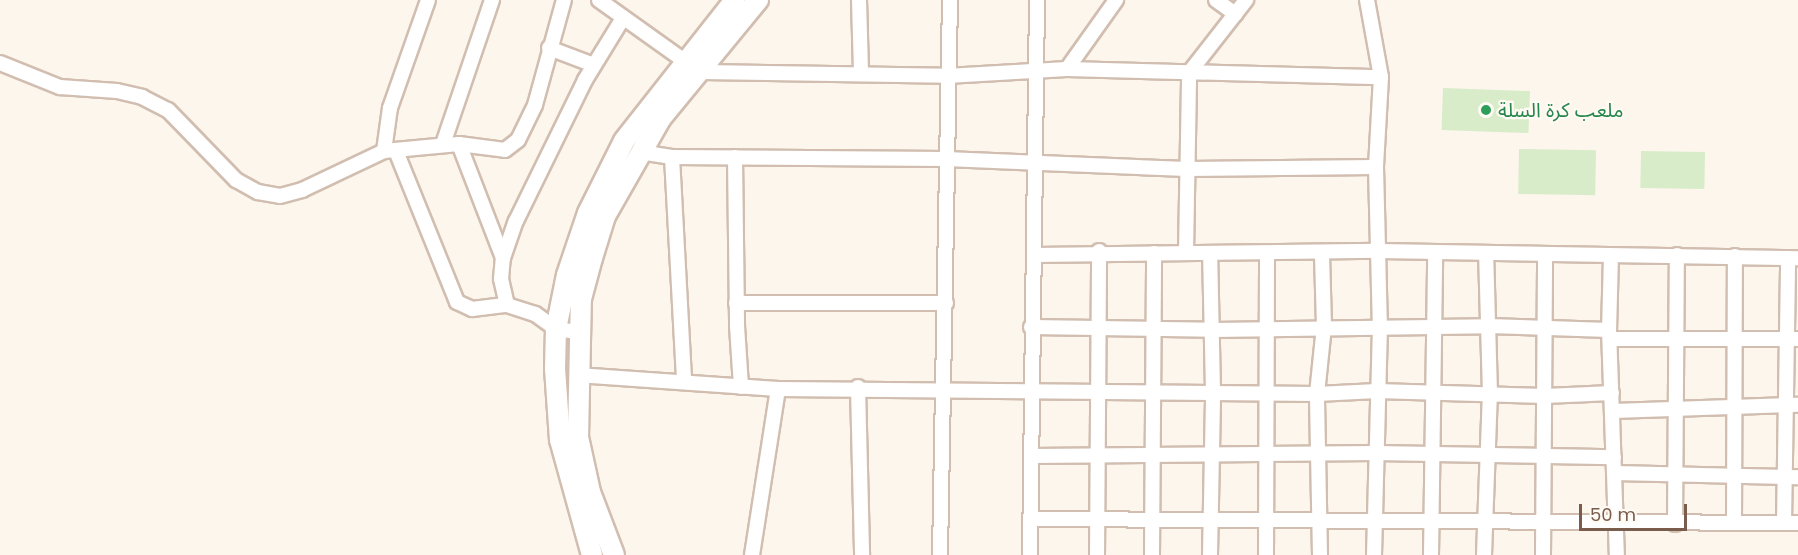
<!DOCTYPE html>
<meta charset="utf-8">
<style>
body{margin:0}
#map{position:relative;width:1798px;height:555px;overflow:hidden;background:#fdf6ec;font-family:Poppins,"Noto Sans Arabic",sans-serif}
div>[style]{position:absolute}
.green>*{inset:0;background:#d8ecc9;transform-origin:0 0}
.roads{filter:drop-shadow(2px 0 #d1beb0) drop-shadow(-2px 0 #d1beb0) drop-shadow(0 2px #d1beb0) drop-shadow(0 -2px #d1beb0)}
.street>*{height:14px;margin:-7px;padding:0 7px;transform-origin:7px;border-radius:7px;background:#fff}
.secondary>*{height:20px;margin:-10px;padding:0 10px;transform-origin:10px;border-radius:10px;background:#fff}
.dots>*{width:16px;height:16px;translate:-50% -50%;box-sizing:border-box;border:3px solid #fffaf3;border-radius:50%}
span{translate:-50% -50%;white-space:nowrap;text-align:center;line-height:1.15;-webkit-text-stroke:4.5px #fffaf3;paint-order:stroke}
.leisure-label{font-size:20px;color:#27864d}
.left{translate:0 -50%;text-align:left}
.scale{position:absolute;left:1579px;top:504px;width:108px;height:27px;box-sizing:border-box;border:3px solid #7a5c4d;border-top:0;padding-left:8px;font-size:18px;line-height:21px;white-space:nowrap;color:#7a5c4d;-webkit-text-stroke:4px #fffaf3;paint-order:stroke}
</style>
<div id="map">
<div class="green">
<div style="left:1443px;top:88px;width:87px;height:42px;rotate:2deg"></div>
<div style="left:1519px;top:149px;width:77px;height:45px;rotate:1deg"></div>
<div style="left:1641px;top:151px;width:64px;height:37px;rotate:1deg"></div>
</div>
<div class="roads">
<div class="street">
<div style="left:599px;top:0;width:107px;rotate:35.5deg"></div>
<div style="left:859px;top:0;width:73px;rotate:88.4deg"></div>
<div style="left:1216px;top:0;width:24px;rotate:36deg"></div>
<div style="left:1367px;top:0;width:78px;rotate:79.7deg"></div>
<div style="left:1381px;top:77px;width:90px;rotate:93.2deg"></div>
<div style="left:1376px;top:167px;width:159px;rotate:88.6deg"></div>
<div style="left:1380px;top:326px;width:229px;rotate:91.5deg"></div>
<div style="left:549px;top:48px;width:48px;rotate:20.7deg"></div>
<div style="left:0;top:63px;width:65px;rotate:21.8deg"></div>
<div style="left:60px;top:87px;width:57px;rotate:4deg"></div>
<div style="left:117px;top:91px;width:26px;rotate:13deg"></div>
<div style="left:142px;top:97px;width:29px;rotate:27deg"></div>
<div style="left:168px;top:110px;width:98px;rotate:45.8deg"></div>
<div style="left:236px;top:180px;width:25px;rotate:29deg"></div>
<div style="left:258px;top:192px;width:22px;rotate:10deg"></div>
<div style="left:280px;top:196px;width:23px;rotate:-15deg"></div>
<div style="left:302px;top:190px;width:91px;rotate:-25.4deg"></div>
<div style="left:384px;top:151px;width:75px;rotate:-5.3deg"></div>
<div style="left:459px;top:144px;width:46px;rotate:7.4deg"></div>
<div style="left:505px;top:150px;width:16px;rotate:-38deg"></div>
<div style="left:518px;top:140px;width:39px;rotate:-64deg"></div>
<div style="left:535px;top:105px;width:109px;rotate:-74.6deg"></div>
<div style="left:1067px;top:69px;width:85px;rotate:-54.6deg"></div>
<div style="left:702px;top:72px;width:245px;rotate:0.9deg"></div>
<div style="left:947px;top:76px;width:120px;rotate:-3.3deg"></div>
<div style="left:1067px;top:69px;width:314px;rotate:1.5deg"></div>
<div style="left:443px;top:144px;width:152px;rotate:-71.2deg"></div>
<div style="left:459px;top:144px;width:122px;rotate:68.9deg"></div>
<div style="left:384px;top:151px;width:43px;rotate:-82.1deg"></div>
<div style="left:390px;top:108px;width:114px;rotate:-70.6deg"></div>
<div style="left:396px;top:151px;width:163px;rotate:68deg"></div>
<div style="left:457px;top:302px;width:17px;rotate:25deg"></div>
<div style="left:472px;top:309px;width:35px;rotate:-7deg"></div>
<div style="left:640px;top:152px;width:32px;rotate:9deg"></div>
<div style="left:672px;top:157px;width:274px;rotate:0.4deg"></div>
<div style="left:946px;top:159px;width:241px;rotate:2.4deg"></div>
<div style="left:1187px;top:169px;width:189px;rotate:-0.6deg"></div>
<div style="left:672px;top:157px;width:225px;rotate:86.9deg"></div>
<div style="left:735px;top:157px;width:169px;rotate:89.3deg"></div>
<div style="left:737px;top:326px;width:61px;rotate:86.2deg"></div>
<div style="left:1186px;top:253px;width:180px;rotate:-89deg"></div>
<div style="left:1189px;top:73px;width:93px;rotate:-52deg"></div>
<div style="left:1035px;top:255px;width:345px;rotate:-0.7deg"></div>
<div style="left:1380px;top:251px;width:418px;rotate:1deg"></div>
<div style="left:1611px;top:255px;width:75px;rotate:91.5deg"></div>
<div style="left:1609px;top:330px;width:225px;rotate:88deg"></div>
<div style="left:736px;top:303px;width:210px"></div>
<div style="left:1031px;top:327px;width:182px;rotate:0.9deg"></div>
<div style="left:1213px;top:330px;width:276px;rotate:-0.8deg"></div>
<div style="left:1489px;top:326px;width:120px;rotate:1.9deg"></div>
<div style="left:579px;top:332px;width:23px;rotate:-173deg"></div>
<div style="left:556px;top:329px;width:26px;rotate:-144deg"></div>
<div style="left:535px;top:314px;width:29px;rotate:-162deg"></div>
<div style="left:507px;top:305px;width:27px;rotate:-103deg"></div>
<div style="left:501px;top:279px;width:21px;rotate:-85deg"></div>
<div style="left:503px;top:258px;width:39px;rotate:-71deg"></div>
<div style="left:516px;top:221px;width:157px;rotate:-63.9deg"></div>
<div style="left:585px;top:80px;width:73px;rotate:-58.5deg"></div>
<div style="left:1610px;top:339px;width:188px"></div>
<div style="left:577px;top:375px;width:201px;rotate:4deg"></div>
<div style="left:778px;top:389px;width:539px;rotate:0.53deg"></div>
<div style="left:1317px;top:394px;width:60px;rotate:-2.9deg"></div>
<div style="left:1377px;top:391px;width:167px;rotate:1.7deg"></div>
<div style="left:1544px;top:396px;width:68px;rotate:-2.5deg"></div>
<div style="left:858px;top:387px;width:168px;rotate:88.6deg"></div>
<div style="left:1613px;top:411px;width:185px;rotate:-1.9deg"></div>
<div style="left:1032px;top:456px;width:344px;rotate:-0.5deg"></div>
<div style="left:1376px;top:453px;width:238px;rotate:1deg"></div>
<div style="left:1615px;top:473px;width:183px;rotate:1.3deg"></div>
<div style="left:1030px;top:519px;width:768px;rotate:0.3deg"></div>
<div style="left:1734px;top:523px;width:267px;rotate:-89.8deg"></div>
<div style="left:1784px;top:523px;width:265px;rotate:-89.1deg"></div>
<div style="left:1675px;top:524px;width:269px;rotate:-89.6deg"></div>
<div style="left:752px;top:555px;width:168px;rotate:-81.1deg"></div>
<div style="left:940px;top:555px;width:555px;rotate:-88.97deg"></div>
<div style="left:1030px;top:555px;width:555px;rotate:-89.28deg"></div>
<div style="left:1097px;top:555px;width:304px;rotate:-89.6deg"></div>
<div style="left:1152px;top:555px;width:302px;rotate:-89.6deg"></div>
<div style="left:1210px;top:555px;width:163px;rotate:-88.9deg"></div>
<div style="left:1213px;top:392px;width:139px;rotate:-91.2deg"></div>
<div style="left:1266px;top:555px;width:302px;rotate:-89.8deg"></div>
<div style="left:1320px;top:555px;width:161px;rotate:-91.1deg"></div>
<div style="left:1317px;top:394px;width:68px;rotate:-84.1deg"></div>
<div style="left:1324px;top:326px;width:73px;rotate:-91.6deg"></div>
<div style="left:1431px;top:555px;width:301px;rotate:-89.2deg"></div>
<div style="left:1484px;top:555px;width:161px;rotate:-87.9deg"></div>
<div style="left:1490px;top:394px;width:140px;rotate:-91.6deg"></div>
<div style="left:1543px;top:555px;width:300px;rotate:-89.6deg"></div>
</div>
<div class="secondary">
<div style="left:592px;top:555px;width:119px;rotate:-105.5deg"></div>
<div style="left:560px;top:440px;width:71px;rotate:-94deg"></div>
<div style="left:555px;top:369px;width:40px;rotate:-88.6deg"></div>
<div style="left:556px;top:329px;width:55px;rotate:-78.5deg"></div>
<div style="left:567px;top:275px;width:65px;rotate:-71.3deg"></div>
<div style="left:588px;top:213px;width:80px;rotate:-63.4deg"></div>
<div style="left:624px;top:141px;width:179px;rotate:-51.8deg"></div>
<div style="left:614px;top:555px;width:67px;rotate:-110.9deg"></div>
<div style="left:590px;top:492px;width:56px;rotate:-102.3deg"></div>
<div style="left:578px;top:437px;width:138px;rotate:-88.8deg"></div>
<div style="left:581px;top:299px;width:42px;rotate:-75deg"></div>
<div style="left:592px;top:258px;width:44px;rotate:-72.8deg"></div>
<div style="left:605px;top:216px;width:113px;rotate:-60.3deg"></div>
<div style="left:661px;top:118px;width:153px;rotate:-50.6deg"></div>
</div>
</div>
<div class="dots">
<div style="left:1486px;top:110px;background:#2e9e5b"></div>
</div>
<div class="leisure-label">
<span class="left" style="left:1498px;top:110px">ملعب كرة السلة</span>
</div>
<div class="scale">50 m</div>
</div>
